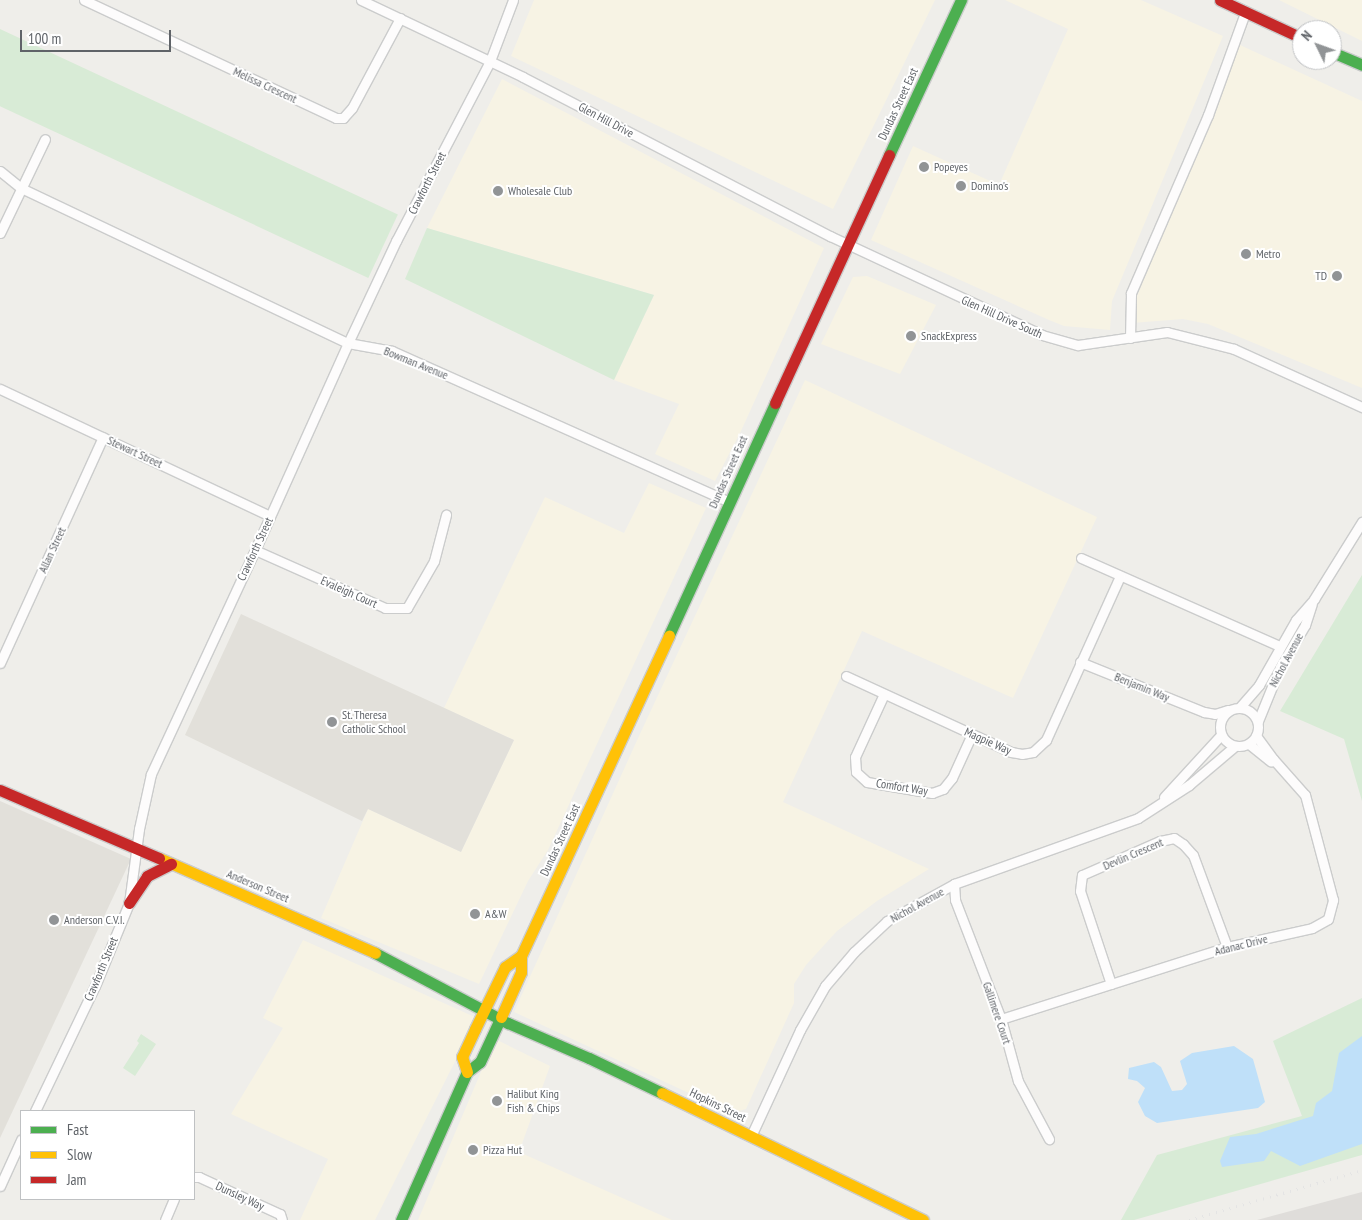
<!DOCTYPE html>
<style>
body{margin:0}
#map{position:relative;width:1362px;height:1220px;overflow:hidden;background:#efeeea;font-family:"PT Sans Narrow",sans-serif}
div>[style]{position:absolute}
.commercial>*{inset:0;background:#f7f3e4}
.industrial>*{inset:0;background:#dfddda}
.education>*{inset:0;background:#e2e0da}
.green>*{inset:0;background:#d8ebd6;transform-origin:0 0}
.water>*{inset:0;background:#bfe0f9}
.roads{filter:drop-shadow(1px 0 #cbcccc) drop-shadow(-1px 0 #cbcccc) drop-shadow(0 1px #cbcccc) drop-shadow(0 -1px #cbcccc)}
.street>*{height:9px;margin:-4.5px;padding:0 4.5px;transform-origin:4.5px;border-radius:4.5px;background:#fdfcfc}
.street>.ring{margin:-4.5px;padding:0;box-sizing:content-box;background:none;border:9px solid #fdfcfc;border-radius:50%}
.fast>*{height:11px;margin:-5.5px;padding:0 5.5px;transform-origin:5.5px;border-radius:5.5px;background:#4caf50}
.slow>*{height:11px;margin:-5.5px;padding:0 5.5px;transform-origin:5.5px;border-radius:5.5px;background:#ffc107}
.jam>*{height:11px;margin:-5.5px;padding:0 5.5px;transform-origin:5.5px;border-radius:5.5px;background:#c62828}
.rail>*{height:3px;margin-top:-1.5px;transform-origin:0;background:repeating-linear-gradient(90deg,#e4e4e4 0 1px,transparent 0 7px)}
.dots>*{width:14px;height:14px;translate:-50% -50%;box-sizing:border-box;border:2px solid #fff;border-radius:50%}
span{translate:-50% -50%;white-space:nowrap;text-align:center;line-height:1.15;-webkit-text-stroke:4px #fff;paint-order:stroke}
.street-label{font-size:12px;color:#5f6368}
.poi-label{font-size:12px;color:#5f6368}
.left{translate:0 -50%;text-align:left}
.right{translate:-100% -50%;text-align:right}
.legend{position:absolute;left:20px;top:1110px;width:175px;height:90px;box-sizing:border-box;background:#fff;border:1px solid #bfc1c3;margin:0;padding:6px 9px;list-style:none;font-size:15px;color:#5f6368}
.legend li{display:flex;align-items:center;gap:10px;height:25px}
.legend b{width:25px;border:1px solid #bfc1c3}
.north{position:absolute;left:1292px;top:20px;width:50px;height:50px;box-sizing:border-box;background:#fff;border:1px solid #bfc1c3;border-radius:50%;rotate:312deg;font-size:14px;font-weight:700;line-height:20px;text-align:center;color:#5f6368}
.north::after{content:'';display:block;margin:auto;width:18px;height:22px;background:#919496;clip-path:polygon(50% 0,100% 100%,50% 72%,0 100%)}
.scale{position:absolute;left:20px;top:30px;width:151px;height:22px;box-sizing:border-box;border:2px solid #5f6368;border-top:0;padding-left:6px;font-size:15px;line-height:18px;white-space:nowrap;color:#5f6368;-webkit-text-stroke:4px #fff;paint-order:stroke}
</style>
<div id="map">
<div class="commercial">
<div style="clip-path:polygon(534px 0,935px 0,833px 209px,511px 56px)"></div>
<div style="clip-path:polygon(1005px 0,1141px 0,1223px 36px,1112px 301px,1110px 330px,1064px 326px,1049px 320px,871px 240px,913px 146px,999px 185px,1068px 29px)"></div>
<div style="clip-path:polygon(1279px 0,1362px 0,1362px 41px)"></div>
<div style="clip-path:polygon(1240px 45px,1362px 101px,1362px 388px,1208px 324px,1183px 319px,1132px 323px,1135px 301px)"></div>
<div style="clip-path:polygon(502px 79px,824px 248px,741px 431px,715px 481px,655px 454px,679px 404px,614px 380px,654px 295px,427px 228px)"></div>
<div style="clip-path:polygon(867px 276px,936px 305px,900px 374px,821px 344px,853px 277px)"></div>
<div style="clip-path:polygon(805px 380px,1097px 517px,1013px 698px,862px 631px,783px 802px,929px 869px,877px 901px,837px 931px,806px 965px,794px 984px,794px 1003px,746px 1109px,732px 1113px,514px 1012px,639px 736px)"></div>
<div style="clip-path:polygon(649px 483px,706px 508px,548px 850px,528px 881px,479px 984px,321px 918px,368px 809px,461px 852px,514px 740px,444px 708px,545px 497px,624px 533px)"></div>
<div style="clip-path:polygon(303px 940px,477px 1018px,375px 1220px,300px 1220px,328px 1159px,231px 1114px,283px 1028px,263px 1018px)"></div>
<div style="clip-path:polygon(495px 1039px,550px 1066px,519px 1152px,672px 1220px,418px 1220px)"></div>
</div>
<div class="industrial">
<div style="clip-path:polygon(1362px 1192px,1362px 1220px,1257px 1220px)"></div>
</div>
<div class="education">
<div style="clip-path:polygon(241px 614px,514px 740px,461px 852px,368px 809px,362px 821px,185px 735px)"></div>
<div style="clip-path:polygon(0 801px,131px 859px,0 1138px)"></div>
</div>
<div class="green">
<div style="left:0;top:29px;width:439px;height:70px;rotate:25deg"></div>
<div style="clip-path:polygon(427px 228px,654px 295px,614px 380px,405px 279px)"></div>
<div style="clip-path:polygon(1362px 575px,1362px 801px,1344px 739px,1280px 711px)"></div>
<div style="clip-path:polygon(1362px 998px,1362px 1155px,1134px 1220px,1121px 1220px,1157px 1155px,1302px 1116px,1273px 1041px)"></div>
<div style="clip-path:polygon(141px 1034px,156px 1044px,135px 1076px,123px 1068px,139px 1043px,137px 1041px)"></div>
</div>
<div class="water">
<div style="clip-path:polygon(1362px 1036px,1362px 1144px,1300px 1166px,1271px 1151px,1264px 1161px,1222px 1167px,1220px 1161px,1230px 1137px,1256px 1134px,1313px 1116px,1316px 1103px,1332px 1091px,1339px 1053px)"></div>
<div style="clip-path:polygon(1234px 1046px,1253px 1059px,1265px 1102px,1258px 1108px,1157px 1123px,1145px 1116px,1138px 1102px,1145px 1088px,1137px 1081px,1128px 1079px,1129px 1068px,1154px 1062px,1161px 1067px,1172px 1091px,1182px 1090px,1187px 1084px,1180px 1061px,1192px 1053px)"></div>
</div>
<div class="roads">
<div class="street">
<div style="left:84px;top:0;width:278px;rotate:25.1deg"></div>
<div style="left:336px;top:118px;width:7px"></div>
<div style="left:343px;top:118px;width:13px;rotate:-48deg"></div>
<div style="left:352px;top:108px;width:102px;rotate:-61.9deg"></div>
<div style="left:361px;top:0;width:179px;rotate:25.4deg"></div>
<div style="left:523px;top:77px;width:346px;rotate:27.4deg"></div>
<div style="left:830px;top:236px;width:234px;rotate:25deg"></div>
<div style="left:1042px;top:335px;width:37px;rotate:16deg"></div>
<div style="left:1078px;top:345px;width:90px;rotate:-8.3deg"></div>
<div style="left:1167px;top:332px;width:69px;rotate:14.2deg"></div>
<div style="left:1234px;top:349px;width:141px;rotate:24.4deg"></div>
<div style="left:0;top:171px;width:27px;rotate:39deg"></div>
<div style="left:21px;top:188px;width:362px;rotate:25.4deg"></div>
<div style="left:348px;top:343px;width:45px;rotate:10.3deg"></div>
<div style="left:392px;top:351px;width:370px;rotate:24.1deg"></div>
<div style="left:0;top:233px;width:104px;rotate:-64.4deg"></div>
<div style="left:1130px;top:338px;width:45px;rotate:-88.7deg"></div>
<div style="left:1131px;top:293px;width:194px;rotate:-66.6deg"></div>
<div style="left:1208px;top:115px;width:109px;rotate:-70.1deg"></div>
<div style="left:0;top:389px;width:298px;rotate:25.2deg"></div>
<div style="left:255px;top:550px;width:142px;rotate:24deg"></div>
<div style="left:385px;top:608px;width:22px"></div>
<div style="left:407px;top:608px;width:54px;rotate:-60.1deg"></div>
<div style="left:434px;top:561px;width:48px;rotate:-75.4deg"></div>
<div style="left:1081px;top:558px;width:218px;rotate:23.9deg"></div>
<div style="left:1080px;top:662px;width:134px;rotate:22deg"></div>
<div style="left:1204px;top:712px;width:11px;rotate:10deg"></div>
<div style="left:1215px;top:714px;width:14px;rotate:-17deg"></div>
<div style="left:0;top:663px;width:248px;rotate:-65.5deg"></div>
<div style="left:846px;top:676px;width:182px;rotate:24.7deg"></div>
<div style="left:1011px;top:752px;width:11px;rotate:10deg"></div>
<div style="left:1022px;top:754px;width:11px;rotate:-10deg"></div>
<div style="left:1033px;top:752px;width:18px;rotate:-43deg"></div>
<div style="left:1046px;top:740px;width:180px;rotate:-65.7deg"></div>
<div style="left:884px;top:694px;width:69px;rotate:114.7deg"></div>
<div style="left:855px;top:757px;width:15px;rotate:86deg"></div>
<div style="left:856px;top:772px;width:15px;rotate:42deg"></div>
<div style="left:867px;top:782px;width:66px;rotate:9.6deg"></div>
<div style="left:932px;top:793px;width:12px;rotate:-20deg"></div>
<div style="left:943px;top:789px;width:14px;rotate:-51deg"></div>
<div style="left:952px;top:778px;width:48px;rotate:-65.6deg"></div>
<div style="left:1240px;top:707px;width:29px;rotate:-49deg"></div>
<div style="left:1259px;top:685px;width:75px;rotate:-60.4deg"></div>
<div style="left:1296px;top:620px;width:28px;rotate:-49deg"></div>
<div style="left:1314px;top:599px;width:91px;rotate:-58.1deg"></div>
<div class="ring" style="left:1220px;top:708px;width:29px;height:29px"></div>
<div style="left:1258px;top:721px;width:58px;rotate:-67.8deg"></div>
<div style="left:1280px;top:667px;width:49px;rotate:-59.2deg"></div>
<div style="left:1305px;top:625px;width:22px;rotate:-72deg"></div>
<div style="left:1249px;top:744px;width:28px;rotate:39deg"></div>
<div style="left:1164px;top:797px;width:84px;rotate:-47.4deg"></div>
<div style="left:954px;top:884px;width:16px;rotate:86deg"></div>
<div style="left:955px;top:900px;width:128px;rotate:68.9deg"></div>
<div style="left:1001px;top:1019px;width:64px;rotate:74.7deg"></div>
<div style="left:1018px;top:1081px;width:66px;rotate:61.9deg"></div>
<div style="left:1111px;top:984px;width:98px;rotate:-108.4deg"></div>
<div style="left:1080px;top:891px;width:16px;rotate:-83deg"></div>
<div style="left:1082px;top:875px;width:85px;rotate:-23.6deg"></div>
<div style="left:1160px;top:841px;width:14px;rotate:-12deg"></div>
<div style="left:1174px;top:838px;width:11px;rotate:34deg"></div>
<div style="left:1183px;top:844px;width:15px;rotate:48deg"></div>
<div style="left:1193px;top:855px;width:98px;rotate:69.7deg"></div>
<div style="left:1001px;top:1019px;width:237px;rotate:-17.7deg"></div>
<div style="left:1227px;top:947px;width:87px;rotate:-12.6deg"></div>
<div style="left:1312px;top:928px;width:18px;rotate:-29deg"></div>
<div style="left:1328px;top:919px;width:20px;rotate:-75deg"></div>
<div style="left:1333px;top:900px;width:109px;rotate:-104.9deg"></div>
<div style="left:1305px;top:795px;width:48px;rotate:-131.6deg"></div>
<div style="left:1273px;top:759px;width:29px;rotate:-126deg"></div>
<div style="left:35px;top:1111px;width:139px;rotate:-64.4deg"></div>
<div style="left:95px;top:986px;width:90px;rotate:-67.7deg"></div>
<div style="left:129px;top:903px;width:75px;rotate:-82.3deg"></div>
<div style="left:139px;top:829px;width:56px;rotate:-77.7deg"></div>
<div style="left:151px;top:774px;width:247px;rotate:-65.1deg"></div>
<div style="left:255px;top:550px;width:227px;rotate:-65.8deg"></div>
<div style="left:348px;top:343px;width:113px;rotate:-64.8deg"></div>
<div style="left:396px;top:241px;width:203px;rotate:-62.4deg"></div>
<div style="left:490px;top:61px;width:65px;rotate:-69.3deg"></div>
<div style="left:751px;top:1136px;width:117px;rotate:-65.2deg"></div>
<div style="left:800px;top:1030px;width:51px;rotate:-60.4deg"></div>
<div style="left:825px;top:986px;width:45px;rotate:-49.5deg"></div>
<div style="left:854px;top:952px;width:45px;rotate:-43.2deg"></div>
<div style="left:887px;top:921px;width:77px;rotate:-28.9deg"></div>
<div style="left:954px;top:884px;width:195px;rotate:-19.7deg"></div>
<div style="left:1138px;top:818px;width:61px;rotate:-32.9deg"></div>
<div style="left:1189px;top:785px;width:60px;rotate:-40.3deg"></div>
<div style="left:194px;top:1177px;width:5px"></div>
<div style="left:199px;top:1177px;width:89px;rotate:24.6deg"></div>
<div style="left:280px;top:1214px;width:6px;rotate:72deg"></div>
<div style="left:0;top:1186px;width:51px;rotate:-65.5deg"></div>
<div style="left:165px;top:1220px;width:23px;rotate:-67deg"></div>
</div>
<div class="fast">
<div style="left:1332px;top:52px;width:33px;rotate:23deg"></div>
<div style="left:889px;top:155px;width:171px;rotate:-65.1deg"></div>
<div style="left:669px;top:635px;width:255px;rotate:-65.4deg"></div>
<div style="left:375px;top:953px;width:150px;rotate:27.8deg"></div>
<div style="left:508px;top:1023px;width:88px;rotate:23.4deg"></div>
<div style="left:589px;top:1058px;width:81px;rotate:25.6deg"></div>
<div style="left:401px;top:1220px;width:162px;rotate:-66deg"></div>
<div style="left:467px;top:1072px;width:16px;rotate:-38deg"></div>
<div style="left:480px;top:1062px;width:50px;rotate:-65deg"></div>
</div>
<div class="slow">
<div style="left:159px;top:858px;width:236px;rotate:23.7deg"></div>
<div style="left:501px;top:1017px;width:49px;rotate:-66deg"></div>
<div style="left:521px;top:972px;width:16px;rotate:-90deg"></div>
<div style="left:521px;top:956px;width:353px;rotate:-65.2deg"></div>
<div style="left:467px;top:1072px;width:16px;rotate:-108deg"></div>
<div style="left:462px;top:1057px;width:31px;rotate:-65deg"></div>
<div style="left:475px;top:1029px;width:69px;rotate:-64.2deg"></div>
<div style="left:505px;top:967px;width:19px;rotate:-35deg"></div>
<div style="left:662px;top:1093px;width:290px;rotate:25.9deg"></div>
</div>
<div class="jam">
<div style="left:1220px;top:0;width:90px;rotate:24.9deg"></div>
<div style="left:775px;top:403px;width:273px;rotate:-65.3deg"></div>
<div style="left:0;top:790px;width:173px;rotate:23.2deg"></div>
<div style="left:129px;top:903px;width:32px;rotate:-56deg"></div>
<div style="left:147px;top:876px;width:27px;rotate:-27deg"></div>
</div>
</div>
<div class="rail">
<div style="left:1189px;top:1220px;width:180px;rotate:-16.1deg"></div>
</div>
<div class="dots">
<div style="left:924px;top:167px;background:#919496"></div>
<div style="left:961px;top:186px;background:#919496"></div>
<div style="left:498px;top:191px;background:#919496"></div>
<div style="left:1246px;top:254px;background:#919496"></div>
<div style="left:1337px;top:276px;background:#919496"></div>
<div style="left:911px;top:336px;background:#919496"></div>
<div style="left:332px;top:722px;background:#919496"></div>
<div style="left:475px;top:914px;background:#919496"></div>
<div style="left:54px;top:920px;background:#919496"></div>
<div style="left:497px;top:1101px;background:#919496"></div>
<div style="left:473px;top:1150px;background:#919496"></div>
</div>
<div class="street-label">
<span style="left:265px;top:85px;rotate:25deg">Melissa Crescent</span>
<span style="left:898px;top:104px;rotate:-65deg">Dundas Street East</span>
<span style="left:606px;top:120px;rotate:28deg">Glen Hill Drive</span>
<span style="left:427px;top:183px;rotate:-63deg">Crawforth Street</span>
<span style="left:1002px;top:317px;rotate:24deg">Glen Hill Drive South</span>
<span style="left:416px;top:363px;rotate:22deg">Bowman Avenue</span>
<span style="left:135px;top:452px;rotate:25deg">Stewart Street</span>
<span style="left:728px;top:472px;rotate:-66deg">Dundas Street East</span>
<span style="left:255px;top:549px;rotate:-65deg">Crawforth Street</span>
<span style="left:52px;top:550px;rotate:-65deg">Allan Street</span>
<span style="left:349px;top:592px;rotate:24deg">Evaleigh Court</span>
<span style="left:1286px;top:660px;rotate:-62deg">Nichol Avenue</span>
<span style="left:1142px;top:687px;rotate:22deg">Benjamin Way</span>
<span style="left:988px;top:741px;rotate:24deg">Magpie Way</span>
<span style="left:902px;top:787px;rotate:9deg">Comfort Way</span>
<span style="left:560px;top:840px;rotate:-65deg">Dundas Street East</span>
<span style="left:1133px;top:854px;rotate:-23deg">Devlin Crescent</span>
<span style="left:258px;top:886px;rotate:23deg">Anderson Street</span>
<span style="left:917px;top:905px;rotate:-29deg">Nichol Avenue</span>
<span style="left:1241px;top:945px;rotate:-14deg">Adanac Drive</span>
<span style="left:101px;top:969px;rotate:-67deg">Crawforth Street</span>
<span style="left:997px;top:1013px;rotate:71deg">Gallimere Court</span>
<span style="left:718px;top:1105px;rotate:26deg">Hopkins Street</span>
<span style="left:240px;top:1196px;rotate:25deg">Dunsley Way</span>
</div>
<div class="poi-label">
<span class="left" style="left:934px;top:167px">Popeyes</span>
<span class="left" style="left:971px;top:186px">Domino's</span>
<span class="left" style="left:508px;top:191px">Wholesale Club</span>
<span class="left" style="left:1256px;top:254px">Metro</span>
<span class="right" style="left:1327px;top:276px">TD</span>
<span class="left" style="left:921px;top:336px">SnackExpress</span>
<span class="left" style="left:342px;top:722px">St. Theresa<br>Catholic School</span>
<span class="left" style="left:485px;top:914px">A&amp;W</span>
<span class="left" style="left:64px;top:920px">Anderson C.V.I.</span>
<span class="left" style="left:507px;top:1101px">Halibut King<br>Fish &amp; Chips</span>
<span class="left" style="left:483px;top:1150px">Pizza Hut</span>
</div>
<ul class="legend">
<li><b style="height:6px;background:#4caf50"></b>Fast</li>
<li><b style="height:6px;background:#ffc107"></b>Slow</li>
<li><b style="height:6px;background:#c62828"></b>Jam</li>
</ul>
<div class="north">N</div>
<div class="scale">100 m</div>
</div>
